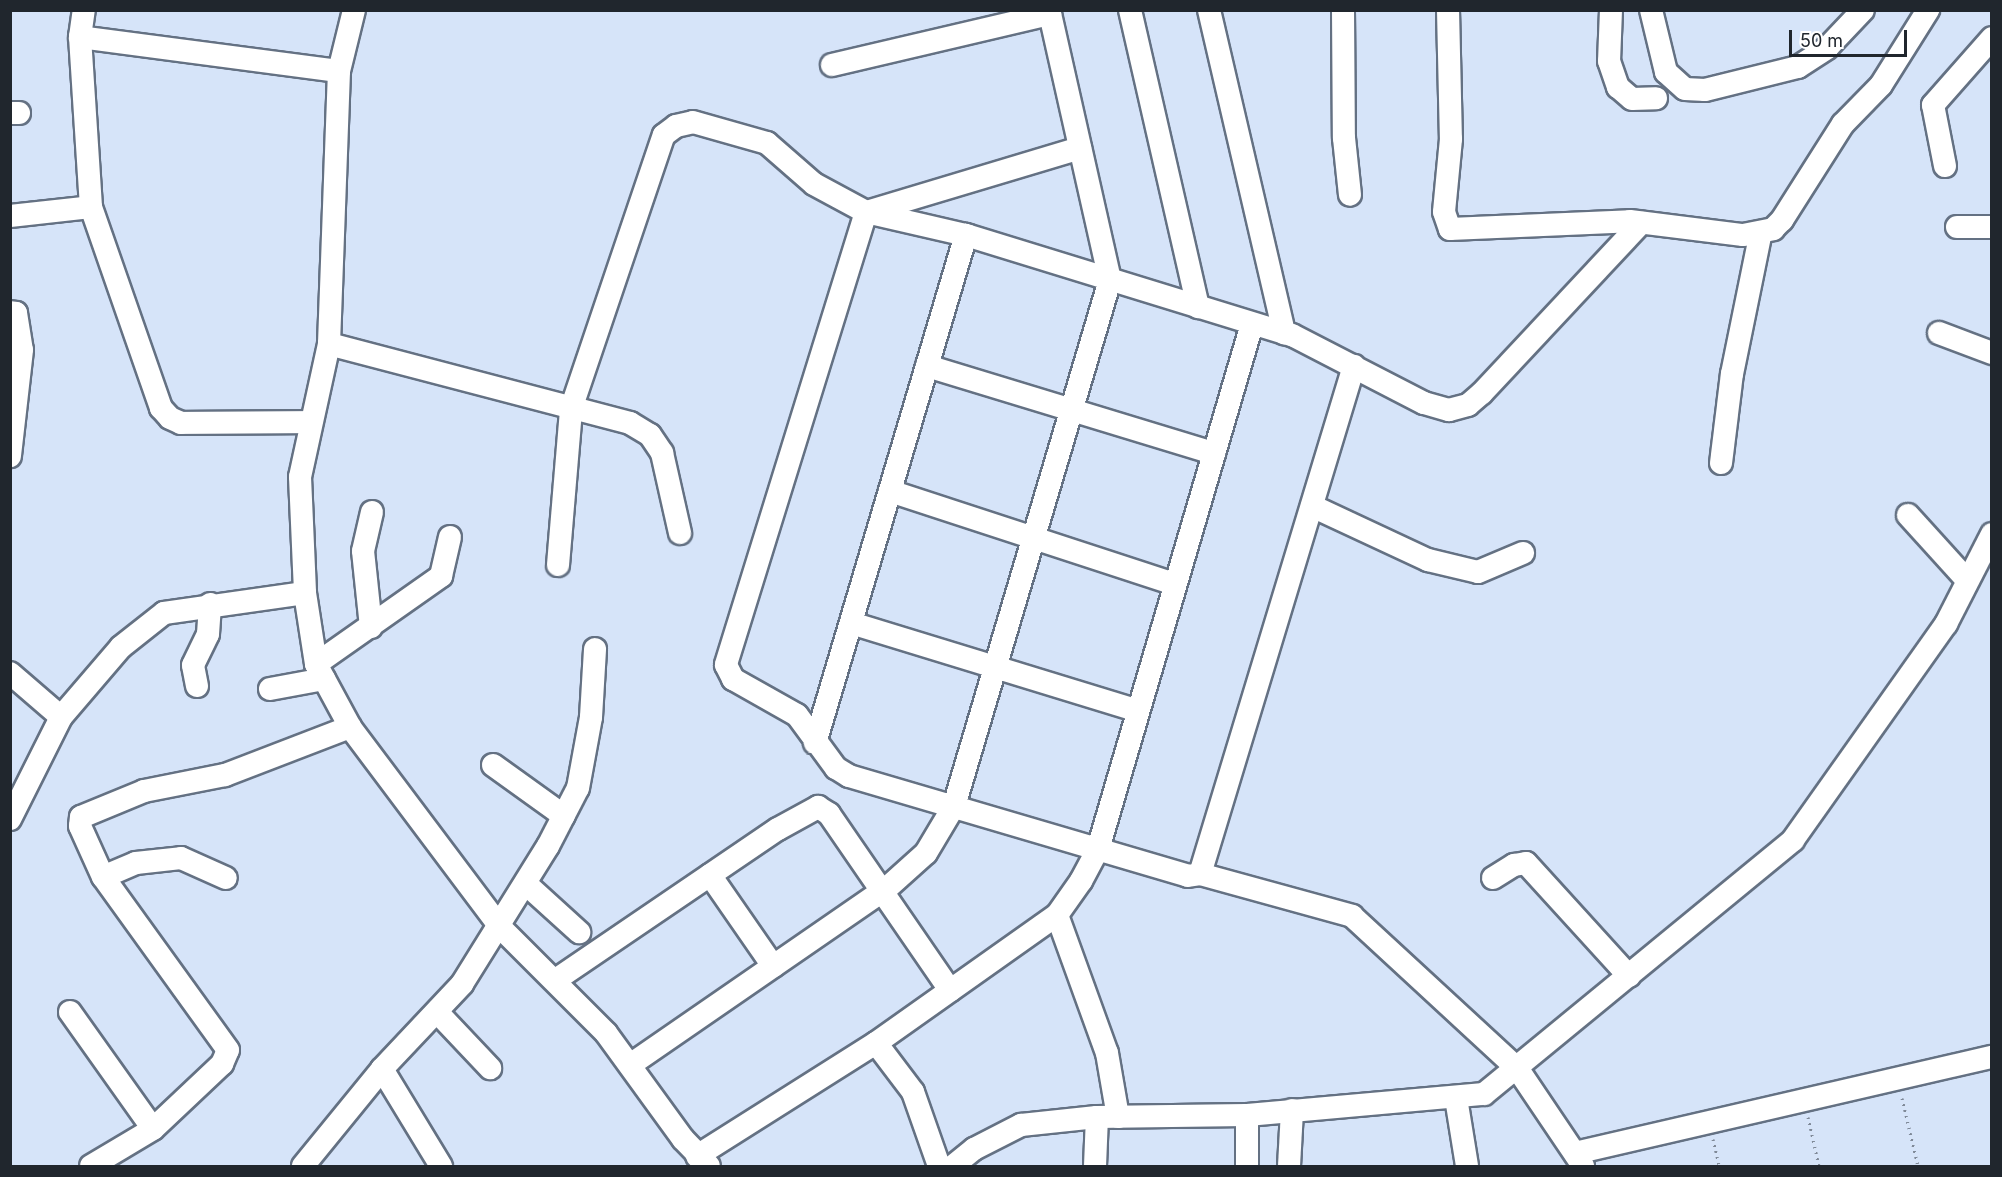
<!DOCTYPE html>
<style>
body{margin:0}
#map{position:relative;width:2002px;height:1177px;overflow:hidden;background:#d6e4f9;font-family:Inter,sans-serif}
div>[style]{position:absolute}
.path>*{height:3px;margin-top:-1.5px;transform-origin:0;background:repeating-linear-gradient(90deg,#7f8998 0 1.5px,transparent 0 6px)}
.roads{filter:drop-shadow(2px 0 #647183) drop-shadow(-2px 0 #647183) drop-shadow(0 2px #647183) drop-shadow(0 -2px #647183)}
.minor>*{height:22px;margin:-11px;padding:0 11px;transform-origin:11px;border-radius:11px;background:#fff}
span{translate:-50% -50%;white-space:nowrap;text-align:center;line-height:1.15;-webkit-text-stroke:4.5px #fff;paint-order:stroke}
.frame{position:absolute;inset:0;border:12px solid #20262d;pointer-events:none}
.scale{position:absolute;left:1789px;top:30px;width:118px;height:27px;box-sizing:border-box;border:3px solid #20262d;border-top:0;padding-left:8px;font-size:18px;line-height:21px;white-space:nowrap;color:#20262d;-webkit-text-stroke:4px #fff;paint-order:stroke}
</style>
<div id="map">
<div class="path">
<div style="left:1902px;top:1098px;width:70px;rotate:76.8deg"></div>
<div style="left:1808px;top:1117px;width:50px;rotate:77.3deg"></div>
<div style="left:1713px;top:1139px;width:28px;rotate:77deg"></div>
</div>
<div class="roads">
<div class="minor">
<div style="left:354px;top:10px;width:63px;rotate:103.8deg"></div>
<div style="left:339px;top:71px;width:273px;rotate:92.1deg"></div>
<div style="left:329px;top:344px;width:136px;rotate:102.3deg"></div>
<div style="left:300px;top:477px;width:116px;rotate:87.5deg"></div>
<div style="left:305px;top:593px;width:72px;rotate:81.2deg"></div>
<div style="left:316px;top:664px;width:72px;rotate:61.6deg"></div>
<div style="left:350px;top:727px;width:250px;rotate:53.1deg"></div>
<div style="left:500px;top:927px;width:150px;rotate:45deg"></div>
<div style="left:606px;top:1033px;width:131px;rotate:54deg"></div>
<div style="left:683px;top:1139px;width:37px;rotate:46deg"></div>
<div style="left:1130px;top:10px;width:305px;rotate:77.1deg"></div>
<div style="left:1209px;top:10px;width:332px;rotate:76.9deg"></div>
<div style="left:1343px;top:10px;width:128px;rotate:89.6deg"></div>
<div style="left:1344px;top:138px;width:57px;rotate:84deg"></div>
<div style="left:1448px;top:10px;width:129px;rotate:88.7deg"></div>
<div style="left:1451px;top:139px;width:73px;rotate:95.5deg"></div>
<div style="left:1444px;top:212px;width:18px;rotate:71deg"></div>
<div style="left:1450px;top:229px;width:180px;rotate:-2.5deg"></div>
<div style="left:1630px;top:221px;width:114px;rotate:7.1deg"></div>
<div style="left:1743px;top:235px;width:31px;rotate:-11deg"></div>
<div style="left:1773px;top:229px;width:13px;rotate:-45deg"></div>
<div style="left:1782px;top:220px;width:114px;rotate:-57.6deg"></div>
<div style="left:1843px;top:124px;width:54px;rotate:-45.7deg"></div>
<div style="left:1881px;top:85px;width:89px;rotate:-57.9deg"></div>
<div style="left:1611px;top:10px;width:51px;rotate:92.2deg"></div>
<div style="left:1609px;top:61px;width:28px;rotate:71deg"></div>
<div style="left:1618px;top:87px;width:18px;rotate:41deg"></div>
<div style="left:1632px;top:99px;width:24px;rotate:-2deg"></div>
<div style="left:1651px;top:10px;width:64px;rotate:76.4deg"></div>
<div style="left:1666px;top:72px;width:25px;rotate:42deg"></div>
<div style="left:1685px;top:89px;width:20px;rotate:3deg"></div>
<div style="left:1705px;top:90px;width:96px;rotate:-13.9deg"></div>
<div style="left:1798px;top:67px;width:35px;rotate:-33deg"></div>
<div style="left:1827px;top:48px;width:52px;rotate:-46.5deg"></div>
<div style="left:80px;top:37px;width:261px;rotate:7.5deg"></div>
<div style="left:832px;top:65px;width:224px;rotate:-13.2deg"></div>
<div style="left:10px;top:113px;width:9px"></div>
<div style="left:1080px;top:148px;width:223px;rotate:163.3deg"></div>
<div style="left:866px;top:212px;width:474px;rotate:107.2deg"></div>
<div style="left:726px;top:665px;width:16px;rotate:63deg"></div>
<div style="left:733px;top:679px;width:73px;rotate:29.4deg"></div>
<div style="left:797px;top:715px;width:66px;rotate:53.7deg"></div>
<div style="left:836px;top:768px;width:15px;rotate:32deg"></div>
<div style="left:849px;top:776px;width:353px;rotate:16.4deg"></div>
<div style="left:1188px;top:876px;width:12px;rotate:-9deg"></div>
<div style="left:1200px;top:874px;width:531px;rotate:-73.14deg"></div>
<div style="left:1945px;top:166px;width:62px;rotate:-101.1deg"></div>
<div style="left:1933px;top:105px;width:89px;rotate:-48.6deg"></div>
<div style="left:91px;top:207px;width:213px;rotate:70.8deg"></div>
<div style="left:161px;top:408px;width:13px;rotate:48deg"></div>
<div style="left:170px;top:418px;width:12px;rotate:24deg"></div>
<div style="left:181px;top:423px;width:130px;rotate:-0.4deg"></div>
<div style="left:10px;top:216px;width:81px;rotate:-6.3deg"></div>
<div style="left:91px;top:207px;width:170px;rotate:-93.7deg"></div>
<div style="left:80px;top:37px;width:27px;rotate:-82deg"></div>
<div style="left:1957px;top:227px;width:35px"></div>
<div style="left:10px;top:312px;width:6px;rotate:9deg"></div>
<div style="left:16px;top:313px;width:37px;rotate:81deg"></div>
<div style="left:22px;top:350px;width:107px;rotate:96.5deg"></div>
<div style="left:1939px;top:333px;width:57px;rotate:20.7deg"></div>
<div style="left:329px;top:344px;width:311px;rotate:14.7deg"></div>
<div style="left:630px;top:423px;width:23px;rotate:31deg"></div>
<div style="left:650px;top:435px;width:22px;rotate:56deg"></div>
<div style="left:662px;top:453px;width:82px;rotate:77.3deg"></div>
<div style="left:927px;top:366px;width:300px;rotate:16.9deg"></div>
<div style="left:1721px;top:463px;width:90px;rotate:-83deg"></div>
<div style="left:1732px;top:374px;width:145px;rotate:-78.5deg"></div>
<div style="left:890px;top:491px;width:300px;rotate:18.1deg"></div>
<div style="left:1312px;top:506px;width:128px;rotate:25deg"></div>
<div style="left:1428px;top:560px;width:51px;rotate:13.5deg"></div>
<div style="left:1478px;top:572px;width:49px;rotate:-22.9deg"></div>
<div style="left:1908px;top:515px;width:86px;rotate:47.8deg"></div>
<div style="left:558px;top:565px;width:157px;rotate:-85.2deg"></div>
<div style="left:571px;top:409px;width:289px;rotate:-71.3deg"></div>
<div style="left:664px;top:135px;width:15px;rotate:-37deg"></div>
<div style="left:676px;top:126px;width:17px;rotate:-13deg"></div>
<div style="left:693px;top:122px;width:77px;rotate:15.8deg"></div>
<div style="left:767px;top:143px;width:62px;rotate:41.1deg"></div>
<div style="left:814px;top:184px;width:59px;rotate:28.3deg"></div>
<div style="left:866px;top:212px;width:103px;rotate:13deg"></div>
<div style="left:966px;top:235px;width:341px;rotate:17.1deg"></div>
<div style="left:1292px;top:335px;width:148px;rotate:27.3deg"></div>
<div style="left:1424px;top:403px;width:26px;rotate:16deg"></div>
<div style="left:1449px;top:410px;width:20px;rotate:-15deg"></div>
<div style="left:1468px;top:405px;width:18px;rotate:-41deg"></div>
<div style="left:1482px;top:393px;width:233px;rotate:-46.9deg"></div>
<div style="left:851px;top:623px;width:300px;rotate:17deg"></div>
<div style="left:371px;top:627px;width:76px;rotate:-96deg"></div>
<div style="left:363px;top:551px;width:40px;rotate:-77deg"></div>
<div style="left:316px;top:664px;width:153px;rotate:-35.1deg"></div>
<div style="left:441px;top:576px;width:40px;rotate:-77deg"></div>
<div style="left:10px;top:673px;width:67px;rotate:40.8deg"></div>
<div style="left:197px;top:686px;width:21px;rotate:-101deg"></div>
<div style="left:193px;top:665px;width:34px;rotate:-64deg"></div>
<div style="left:208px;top:634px;width:30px;rotate:-86deg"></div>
<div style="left:270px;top:689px;width:55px;rotate:-10.5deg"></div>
<div style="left:815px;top:743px;width:530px;rotate:-73.45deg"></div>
<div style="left:493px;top:765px;width:87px;rotate:35.7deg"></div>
<div style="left:10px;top:819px;width:114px;rotate:-63.4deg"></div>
<div style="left:61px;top:717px;width:92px;rotate:-49.4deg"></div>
<div style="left:121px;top:647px;width:55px;rotate:-38.3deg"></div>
<div style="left:164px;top:613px;width:142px;rotate:-8.1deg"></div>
<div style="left:1200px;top:874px;width:158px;rotate:15.4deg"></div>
<div style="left:1352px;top:916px;width:224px;rotate:42.7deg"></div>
<div style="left:1517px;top:1068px;width:118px;rotate:56deg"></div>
<div style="left:710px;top:875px;width:111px;rotate:55.3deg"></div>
<div style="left:103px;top:877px;width:36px;rotate:-23deg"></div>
<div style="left:136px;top:863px;width:45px;rotate:-6.3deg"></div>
<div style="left:181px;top:858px;width:49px;rotate:24deg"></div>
<div style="left:1493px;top:878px;width:25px;rotate:-32deg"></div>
<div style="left:1514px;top:865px;width:12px;rotate:-9deg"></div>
<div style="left:1526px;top:863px;width:153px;rotate:47.7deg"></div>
<div style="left:526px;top:884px;width:72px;rotate:42.2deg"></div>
<div style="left:1057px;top:915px;width:147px;rotate:70.1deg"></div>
<div style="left:1107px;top:1053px;width:65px;rotate:80.2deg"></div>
<div style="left:557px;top:979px;width:267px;rotate:-34.2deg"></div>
<div style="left:778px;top:829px;width:46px;rotate:-28.8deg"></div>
<div style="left:818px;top:807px;width:13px;rotate:32deg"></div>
<div style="left:829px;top:814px;width:214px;rotate:55.5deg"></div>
<div style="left:70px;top:1012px;width:143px;rotate:54.6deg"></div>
<div style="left:438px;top:1013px;width:76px;rotate:46.6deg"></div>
<div style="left:876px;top:1043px;width:61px;rotate:52.9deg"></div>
<div style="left:913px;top:1092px;width:78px;rotate:70.6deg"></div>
<div style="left:630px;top:1065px;width:312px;rotate:-34.6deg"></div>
<div style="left:887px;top:888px;width:52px;rotate:-41.9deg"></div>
<div style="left:926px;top:853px;width:55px;rotate:-59.2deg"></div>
<div style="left:954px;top:806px;width:549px;rotate:-73.48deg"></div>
<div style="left:1110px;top:280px;width:277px;rotate:-102.7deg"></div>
<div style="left:382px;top:1069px;width:114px;rotate:58.7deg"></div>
<div style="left:1456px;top:1098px;width:69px;rotate:80.8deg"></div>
<div style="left:1247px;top:1115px;width:51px;rotate:90deg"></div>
<div style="left:1575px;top:1153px;width:428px;rotate:-13deg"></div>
<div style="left:697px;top:1156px;width:212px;rotate:-32.3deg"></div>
<div style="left:876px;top:1043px;width:222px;rotate:-35.3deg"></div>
<div style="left:1057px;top:915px;width:42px;rotate:-54.8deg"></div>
<div style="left:1081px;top:881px;width:36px;rotate:-62deg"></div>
<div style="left:1098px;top:849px;width:547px;rotate:-73.65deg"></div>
<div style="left:91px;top:1166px;width:72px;rotate:-30.8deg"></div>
<div style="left:153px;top:1129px;width:95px;rotate:-43.3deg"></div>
<div style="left:222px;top:1064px;width:15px;rotate:-67deg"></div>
<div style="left:228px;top:1050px;width:213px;rotate:-125.8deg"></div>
<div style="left:103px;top:877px;width:56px;rotate:-114.3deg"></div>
<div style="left:80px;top:826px;width:9px;rotate:-84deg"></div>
<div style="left:81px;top:817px;width:68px;rotate:-22.4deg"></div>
<div style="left:144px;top:791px;width:83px;rotate:-11.2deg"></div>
<div style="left:225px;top:775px;width:134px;rotate:-21deg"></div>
<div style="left:303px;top:1166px;width:125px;rotate:-50.8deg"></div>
<div style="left:382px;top:1069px;width:117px;rotate:-46.7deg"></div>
<div style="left:462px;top:984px;width:163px;rotate:-58.1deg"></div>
<div style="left:548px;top:846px;width:65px;rotate:-62.7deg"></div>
<div style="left:578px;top:788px;width:72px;rotate:-79.6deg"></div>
<div style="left:591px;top:717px;width:68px;rotate:-86.6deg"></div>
<div style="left:953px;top:1166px;width:27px;rotate:-39deg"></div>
<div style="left:974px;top:1149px;width:53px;rotate:-27.1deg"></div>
<div style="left:1021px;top:1125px;width:76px;rotate:-6deg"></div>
<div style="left:1097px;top:1117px;width:150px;rotate:-0.8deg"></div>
<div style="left:1247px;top:1115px;width:238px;rotate:-5.1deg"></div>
<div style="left:1484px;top:1094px;width:400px;rotate:-39.4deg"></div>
<div style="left:1793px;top:840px;width:265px;rotate:-54.7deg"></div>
<div style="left:1946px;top:624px;width:101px;rotate:-62.9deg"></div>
<div style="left:1095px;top:1166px;width:49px;rotate:-87.7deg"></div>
<div style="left:1289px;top:1166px;width:56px;rotate:-86.9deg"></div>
</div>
</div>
<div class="frame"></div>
<div class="scale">50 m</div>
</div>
